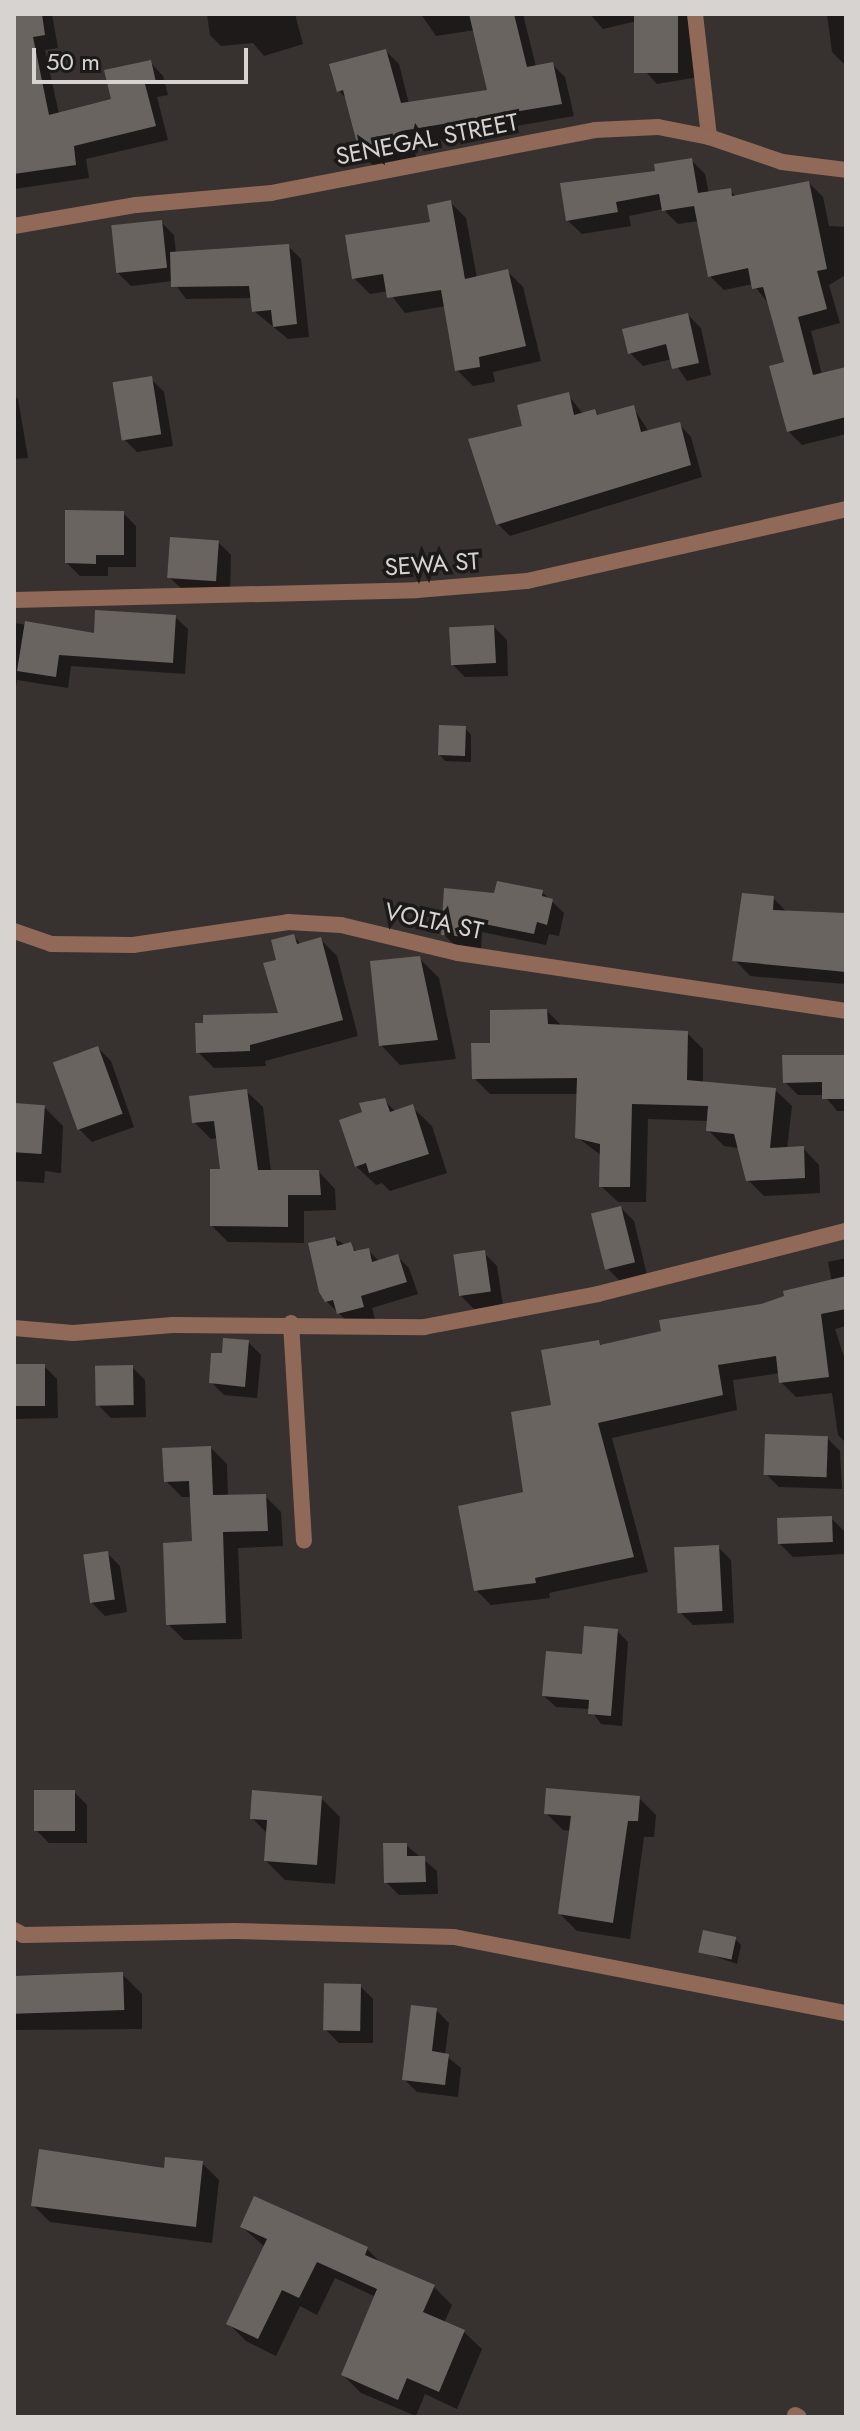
<!DOCTYPE html>
<style>
body{margin:0}
#map{position:relative;width:860px;height:2431px;overflow:hidden;background:#37312f;font-family:Jost,sans-serif}
div>[style]{position:absolute}
.shadow>*{inset:0;background:#0007}
.building>*{inset:0;background:#6a6461;transform-origin:0 0}
.street>*{height:16px;margin:-8px;padding:0 8px;transform-origin:8px;border-radius:8px;background:#906958}
span{translate:-50% -50%;white-space:nowrap;text-align:center;line-height:1.15;-webkit-text-stroke:7px #1c1a19;paint-order:stroke}
.street-label{font-size:24px;color:#d6d3d1}
.frame{position:absolute;inset:0;border:16px solid #d6d3d1;pointer-events:none}
.scale{position:absolute;left:32px;top:48px;width:216px;height:36px;box-sizing:border-box;border:4px solid #d6d3d1;border-top:0;padding-left:10px;font-size:24px;line-height:28px;white-space:nowrap;color:#d6d3d1;-webkit-text-stroke:6px #1c1a19;paint-order:stroke}
</style>
<div id="map">
<div class="shadow">
<div style="clip-path:polygon(14px 14px,52px 14px,58px 48px,45px 50px,59px 114px,114px 101px,150px 62px,163px 76px,168px 95px,157px 97px,168px 140px,86px 159px,89px 178px,14px 189px)"></div>
<div style="clip-path:polygon(207px 14px,295px 14px,303px 44px,264px 56px,253px 43px,221px 46px,210px 35px)"></div>
<div style="clip-path:polygon(421px 14px,523px 14px,536px 67px,552px 64px,565px 77px,574px 116px,413px 144px,416px 157px,375px 167px,361px 154px,348px 100px,338px 90px,386px 51px,399px 64px,409px 104px,489px 92px,475px 30px,436px 36px)"></div>
<div style="clip-path:polygon(590px 14px,687px 14px,698px 77px,657px 84px,645px 71px,637px 21px,603px 29px)"></div>
<div style="clip-path:polygon(827px 14px,846px 14px,846px 66px,832px 52px)"></div>
<div style="clip-path:polygon(691px 160px,705px 174px,709px 194px,730px 191px,737px 197px,809px 183px,823px 197px,829px 226px,846px 227px,846px 275px,829px 285px,840px 323px,811px 331px,822px 375px,846px 369px,846px 434px,802px 445px,788px 431px,787px 364px,768px 303px,753px 284px,724px 290px,710px 276px,699px 221px,678px 224px,663px 209px,629px 216px,631px 226px,582px 234px,567px 220px)"></div>
<div style="clip-path:polygon(451px 203px,466px 218px,477px 278px,507px 271px,523px 287px,541px 361px,493px 372px,495px 382px,473px 386px,457px 370px,446px 306px,405px 313px,388px 291px,370px 294px,354px 278px,432px 223px)"></div>
<div style="clip-path:polygon(161px 222px,174px 235px,176px 253px,288px 246px,301px 259px,309px 337px,288px 339px,254px 311px,253px 298px,186px 299px,173px 281px,131px 286px,118px 273px)"></div>
<div style="clip-path:polygon(688px 315px,701px 328px,711px 375px,687px 381px,672px 359px,643px 366px,630px 353px)"></div>
<div style="clip-path:polygon(151px 379px,164px 392px,173px 446px,137px 452px,124px 439px)"></div>
<div style="clip-path:polygon(14px 395px,18px 399px,28px 458px,14px 459px)"></div>
<div style="clip-path:polygon(568px 395px,583px 414px,594px 411px,600px 416px,633px 407px,649px 432px,679px 424px,691px 437px,702px 477px,510px 536px,498px 524px)"></div>
<div style="clip-path:polygon(123px 513px,136px 526px,136px 567px,108px 567px,108px 576px,80px 576px,67px 563px)"></div>
<div style="clip-path:polygon(218px 542px,231px 555px,230px 593px,183px 590px,170px 578px)"></div>
<div style="clip-path:polygon(175px 617px,188px 629px,185px 674px,71px 666px,68px 688px,17px 680px,14px 700px,14px 623px,96px 635px)"></div>
<div style="clip-path:polygon(494px 627px,507px 640px,508px 676px,465px 677px,452px 664px)"></div>
<div style="clip-path:polygon(465px 728px,471px 735px,471px 762px,445px 761px,439px 754px)"></div>
<div style="clip-path:polygon(542px 892px,564px 913px,559px 936px,549px 934px,546px 945px,482px 932px,481px 949px,456px 946px,443px 934px,496px 895px)"></div>
<div style="clip-path:polygon(773px 898px,788px 913px,846px 915px,846px 984px,750px 976px,735px 960px)"></div>
<div style="clip-path:polygon(293px 936px,302px 945px,321px 940px,337px 956px,358px 1036px,265px 1061px,266px 1066px,214px 1068px,198px 1052px,281px 1015px,278px 961px)"></div>
<div style="clip-path:polygon(419px 958px,439px 978px,456px 1059px,400px 1065px,381px 1045px)"></div>
<div style="clip-path:polygon(547px 1011px,562px 1026px,687px 1033px,703px 1049px,703px 1083px,775px 1090px,792px 1106px,787px 1149px,803px 1148px,819px 1165px,820px 1193px,764px 1196px,748px 1180px,739px 1148px,724px 1146px,708px 1130px,709px 1121px,648px 1119px,646px 1202px,618px 1202px,601px 1186px,602px 1156px,577px 1137px,578px 1094px,490px 1094px,474px 1078px,492px 1045px)"></div>
<div style="clip-path:polygon(98px 1048px,111px 1061px,134px 1127px,92px 1142px,79px 1129px)"></div>
<div style="clip-path:polygon(846px 1057px,846px 1111px,837px 1111px,824px 1095px,798px 1095px,785px 1082px)"></div>
<div style="clip-path:polygon(246px 1091px,263px 1107px,271px 1172px,319px 1172px,335px 1189px,336px 1210px,304px 1211px,304px 1243px,228px 1242px,212px 1226px,223px 1171px,218px 1138px,211px 1139px,194px 1122px)"></div>
<div style="clip-path:polygon(384px 1100px,396px 1112px,412px 1107px,432px 1126px,447px 1173px,390px 1191px,382px 1183px,376px 1185px,356px 1166px,365px 1114px)"></div>
<div style="clip-path:polygon(14px 1105px,44px 1107px,63px 1126px,61px 1173px,45px 1171px,44px 1183px,14px 1181px)"></div>
<div style="clip-path:polygon(621px 1208px,634px 1221px,647px 1275px,620px 1281px,607px 1268px)"></div>
<div style="clip-path:polygon(335px 1239px,359px 1252px,368px 1250px,380px 1262px,397px 1256px,409px 1268px,418px 1294px,372px 1308px,375px 1319px,351px 1325px,326px 1301px)"></div>
<div style="clip-path:polygon(484px 1253px,497px 1266px,503px 1305px,474px 1309px,461px 1296px)"></div>
<div style="clip-path:polygon(846px 1258px,846px 1326px,835px 1329px,846px 1363px,846px 1443px,838px 1435px,832px 1393px,796px 1397px,781px 1382px,780px 1373px,733px 1380px,737px 1410px,612px 1438px,648px 1572px,549px 1593px,550px 1598px,491px 1605px,476px 1590px,525px 1493px,553px 1406px,598px 1342px,603px 1346px,761px 1306px,832px 1282px,828px 1262px)"></div>
<div style="clip-path:polygon(248px 1342px,261px 1355px,257px 1398px,224px 1395px,211px 1382px,224px 1356px)"></div>
<div style="clip-path:polygon(14px 1366px,44px 1366px,57px 1379px,58px 1418px,14px 1419px)"></div>
<div style="clip-path:polygon(132px 1367px,145px 1380px,146px 1417px,111px 1418px,98px 1405px)"></div>
<div style="clip-path:polygon(827px 1438px,840px 1451px,842px 1489px,779px 1487px,766px 1474px)"></div>
<div style="clip-path:polygon(211px 1448px,227px 1464px,228px 1497px,265px 1496px,281px 1512px,283px 1546px,238px 1548px,242px 1639px,184px 1640px,168px 1624px,194px 1543px,192px 1497px,182px 1497px,166px 1481px)"></div>
<div style="clip-path:polygon(831px 1518px,844px 1531px,845px 1554px,793px 1557px,780px 1544px)"></div>
<div style="clip-path:polygon(718px 1547px,731px 1560px,734px 1623px,693px 1625px,680px 1612px)"></div>
<div style="clip-path:polygon(107px 1553px,120px 1566px,127px 1612px,105px 1616px,92px 1603px)"></div>
<div style="clip-path:polygon(617px 1631px,628px 1642px,622px 1726px,601px 1724px,590px 1709px,556px 1707px,544px 1696px)"></div>
<div style="clip-path:polygon(74px 1792px,87px 1805px,87px 1843px,49px 1843px,36px 1830px)"></div>
<div style="clip-path:polygon(321px 1798px,340px 1817px,335px 1884px,285px 1880px,266px 1861px,268px 1834px,252px 1818px)"></div>
<div style="clip-path:polygon(639px 1798px,656px 1815px,654px 1837px,644px 1837px,630px 1939px,577px 1931px,560px 1914px,571px 1831px,563px 1830px,546px 1813px)"></div>
<div style="clip-path:polygon(406px 1845px,437px 1871px,438px 1894px,399px 1895px,386px 1882px)"></div>
<div style="clip-path:polygon(735px 1939px,741px 1945px,737px 1964px,700px 1951px)"></div>
<div style="clip-path:polygon(122px 1974px,142px 1994px,142px 2029px,14px 2030px,14px 1975px)"></div>
<div style="clip-path:polygon(360px 1986px,373px 1999px,373px 2043px,339px 2043px,326px 2030px)"></div>
<div style="clip-path:polygon(436px 2010px,449px 2023px,445px 2055px,461px 2068px,458px 2097px,417px 2092px,404px 2079px)"></div>
<div style="clip-path:polygon(202px 2163px,219px 2180px,212px 2243px,50px 2222px,33px 2205px)"></div>
<div style="clip-path:polygon(242px 2227px,367px 2249px,384px 2266px,434px 2287px,452px 2305px,444px 2323px,464px 2332px,482px 2349px,457px 2409px,425px 2394px,416px 2416px,361px 2393px,343px 2375px,376px 2297px,335px 2278px,317px 2315px,300px 2306px,276px 2356px,246px 2341px,228px 2323px,265px 2247px)"></div>
</div>
<div class="building">
<div style="clip-path:polygon(14px 14px,42px 14px,45px 35px,33px 37px,49px 115px,111px 99px,104px 70px,151px 60px,156px 82px,145px 84px,156px 126px,74px 146px,76px 165px,14px 174px)"></div>
<div style="clip-path:polygon(469px 14px,514px 14px,527px 67px,553px 62px,562px 104px,401px 131px,405px 144px,360px 155px,343px 90px,337px 92px,329px 64px,386px 49px,401px 103px,487px 90px)"></div>
<div style="left:634px;top:14px;width:44px;height:59px"></div>
<div style="clip-path:polygon(692px 158px,698px 193px,731px 188px,732px 196px,809px 181px,827px 269px,817px 271px,827px 309px,798px 317px,813px 375px,846px 367px,846px 417px,787px 432px,769px 366px,784px 362px,763px 287px,752px 289px,748px 268px,708px 277px,694px 206px,662px 211px,659px 194px,616px 202px,618px 212px,566px 221px,560px 183px,655px 171px,654px 164px)"></div>
<div style="clip-path:polygon(451px 200px,465px 279px,508px 269px,526px 346px,479px 357px,480px 367px,455px 371px,441px 290px,387px 298px,383px 274px,352px 279px,345px 235px,430px 222px,427px 205px)"></div>
<div style="left:162px;top:220px;width:48px;height:51px;rotate:84deg"></div>
<div style="clip-path:polygon(289px 244px,297px 324px,273px 327px,271px 310px,252px 312px,249px 286px,171px 287px,170px 252px)"></div>
<div style="clip-path:polygon(688px 313px,699px 363px,672px 369px,666px 344px,628px 354px,622px 329px)"></div>
<div style="left:152px;top:376px;width:59px;height:40px;rotate:81deg"></div>
<div style="clip-path:polygon(569px 392px,574px 415px,595px 409px,597px 415px,634px 405px,641px 432px,680px 422px,691px 465px,496px 525px,468px 439px,522px 426px,517px 405px)"></div>
<div style="clip-path:polygon(65px 510px,124px 511px,124px 555px,96px 555px,96px 564px,65px 563px)"></div>
<div style="left:170px;top:537px;width:49px;height:41px;rotate:4deg"></div>
<div style="clip-path:polygon(95px 610px,176px 615px,173px 663px,59px 655px,56px 677px,17px 671px,25px 621px,94px 633px)"></div>
<div style="left:494px;top:625px;width:38px;height:45px;rotate:87deg"></div>
<div style="left:439px;top:725px;width:27px;height:30px;rotate:2deg"></div>
<div style="clip-path:polygon(497px 881px,543px 890px,542px 896px,553px 899px,547px 925px,537px 922px,534px 934px,470px 921px,469px 937px,441px 935px,444px 888px,494px 893px)"></div>
<div style="clip-path:polygon(742px 893px,774px 896px,773px 910px,846px 913px,846px 972px,732px 961px)"></div>
<div style="clip-path:polygon(294px 934px,297px 944px,321px 937px,343px 1020px,250px 1045px,250px 1051px,196px 1053px,195px 1023px,203px 1023px,203px 1015px,278px 1013px,263px 963px,276px 960px,271px 940px)"></div>
<div style="clip-path:polygon(420px 956px,438px 1040px,379px 1046px,370px 961px)"></div>
<div style="clip-path:polygon(547px 1009px,548px 1024px,688px 1031px,687px 1080px,776px 1088px,770px 1148px,804px 1146px,805px 1178px,746px 1181px,734px 1134px,706px 1131px,708px 1106px,632px 1104px,630px 1187px,599px 1187px,600px 1144px,575px 1138px,577px 1078px,472px 1079px,471px 1043px,490px 1043px,490px 1010px)"></div>
<div style="left:98px;top:1046px;width:72px;height:48px;rotate:70deg"></div>
<div style="clip-path:polygon(782px 1055px,846px 1055px,846px 1099px,822px 1099px,822px 1082px,783px 1083px)"></div>
<div style="clip-path:polygon(247px 1089px,258px 1170px,319px 1170px,321px 1195px,288px 1195px,288px 1227px,210px 1226px,210px 1169px,220px 1169px,214px 1121px,192px 1123px,189px 1096px)"></div>
<div style="clip-path:polygon(385px 1098px,390px 1112px,413px 1104px,429px 1154px,369px 1173px,366px 1163px,355px 1167px,339px 1120px,362px 1112px,359px 1103px)"></div>
<div style="left:14px;top:1103px;width:31px;height:49px;rotate:4deg"></div>
<div style="left:621px;top:1206px;width:58px;height:31px;rotate:76deg"></div>
<div style="clip-path:polygon(335px 1237px,337px 1246px,351px 1242px,354px 1251px,369px 1248px,372px 1262px,398px 1254px,407px 1282px,361px 1296px,364px 1307px,337px 1314px,333px 1300px,325px 1302px,319px 1292px,308px 1243px)"></div>
<div style="left:485px;top:1250px;width:42px;height:32px;rotate:82deg"></div>
<div style="clip-path:polygon(846px 1276px,846px 1309px,821px 1314px,829px 1377px,779px 1383px,776px 1356px,718px 1365px,723px 1395px,598px 1423px,634px 1557px,535px 1578px,536px 1583px,474px 1591px,458px 1506px,523px 1492px,511px 1412px,551px 1405px,541px 1350px,599px 1340px,600px 1345px,661px 1331px,659px 1320px,761px 1304px,784px 1296px,783px 1291px)"></div>
<div style="clip-path:polygon(223px 1338px,249px 1340px,245px 1387px,209px 1383px,211px 1353px,222px 1353px)"></div>
<div style="left:14px;top:1364px;width:31px;height:42px"></div>
<div style="left:133px;top:1365px;width:40px;height:38px;rotate:89deg"></div>
<div style="left:765px;top:1434px;width:63px;height:41px;rotate:2deg"></div>
<div style="clip-path:polygon(211px 1446px,213px 1495px,266px 1494px,268px 1531px,223px 1532px,226px 1623px,166px 1625px,163px 1543px,192px 1541px,189px 1481px,164px 1482px,162px 1448px)"></div>
<div style="left:832px;top:1516px;width:26px;height:55px;rotate:88deg"></div>
<div style="left:719px;top:1545px;width:66px;height:45px;rotate:87deg"></div>
<div style="left:108px;top:1551px;width:49px;height:25px;rotate:82deg"></div>
<div style="clip-path:polygon(584px 1626px,618px 1629px,611px 1716px,588px 1714px,589px 1700px,542px 1696px,546px 1651px,582px 1654px)"></div>
<div style="clip-path:polygon(546px 1788px,640px 1796px,638px 1821px,628px 1821px,613px 1923px,558px 1914px,571px 1816px,544px 1814px)"></div>
<div style="left:34px;top:1790px;width:41px;height:41px"></div>
<div style="clip-path:polygon(252px 1790px,322px 1796px,317px 1865px,264px 1861px,267px 1820px,250px 1819px)"></div>
<div style="clip-path:polygon(383px 1843px,407px 1843px,407px 1856px,425px 1856px,426px 1882px,384px 1883px)"></div>
<div style="left:703px;top:1930px;width:34px;height:23px;rotate:12deg"></div>
<div style="left:123px;top:1972px;width:38px;height:109px;rotate:88deg"></div>
<div style="left:361px;top:1984px;width:47px;height:37px;rotate:91deg"></div>
<div style="clip-path:polygon(411px 2005px,437px 2008px,432px 2051px,449px 2054px,445px 2085px,402px 2080px)"></div>
<div style="clip-path:polygon(39px 2149px,164px 2168px,165px 2157px,203px 2161px,196px 2227px,31px 2206px)"></div>
<div style="clip-path:polygon(254px 2196px,368px 2247px,365px 2255px,435px 2285px,423px 2312px,465px 2330px,439px 2392px,407px 2378px,398px 2400px,341px 2375px,377px 2289px,317px 2262px,299px 2298px,282px 2290px,258px 2339px,226px 2324px,267px 2239px,240px 2227px)"></div>
</div>
<div class="street">
<div style="left:695px;top:14px;width:124px;rotate:83.5deg"></div>
<div style="left:14px;top:226px;width:124px;rotate:-9.8deg"></div>
<div style="left:136px;top:205px;width:136px;rotate:-5.1deg"></div>
<div style="left:271px;top:193px;width:330px;rotate:-11deg"></div>
<div style="left:595px;top:130px;width:63px;rotate:-2.7deg"></div>
<div style="left:658px;top:127px;width:52px;rotate:11.1deg"></div>
<div style="left:709px;top:137px;width:77px;rotate:18.9deg"></div>
<div style="left:782px;top:162px;width:64px;rotate:7.1deg"></div>
<div style="left:14px;top:600px;width:403px;rotate:-1.4deg"></div>
<div style="left:417px;top:590px;width:110px;rotate:-4.7deg"></div>
<div style="left:527px;top:581px;width:327px;rotate:-12.7deg"></div>
<div style="left:14px;top:931px;width:39px;rotate:19deg"></div>
<div style="left:51px;top:944px;width:82px;rotate:0.7deg"></div>
<div style="left:133px;top:945px;width:157px;rotate:-8.4deg"></div>
<div style="left:288px;top:922px;width:53px;rotate:3.2deg"></div>
<div style="left:341px;top:925px;width:120px;rotate:13.5deg"></div>
<div style="left:458px;top:953px;width:392px;rotate:8.5deg"></div>
<div style="left:291px;top:1323px;width:218px;rotate:86.6deg"></div>
<div style="left:14px;top:1328px;width:59px;rotate:4.8deg"></div>
<div style="left:73px;top:1333px;width:100px;rotate:-4.6deg"></div>
<div style="left:173px;top:1325px;width:251px;rotate:0.5deg"></div>
<div style="left:424px;top:1327px;width:177px;rotate:-10.7deg"></div>
<div style="left:598px;top:1294px;width:256px;rotate:-14.3deg"></div>
<div style="left:14px;top:1930px;width:10px;rotate:29deg"></div>
<div style="left:23px;top:1935px;width:212px;rotate:-1.1deg"></div>
<div style="left:235px;top:1931px;width:219px;rotate:1.6deg"></div>
<div style="left:454px;top:1937px;width:399px;rotate:11deg"></div>
<div style="left:795px;top:2415px;width:4px;rotate:27deg"></div>
</div>
<div class="street-label">
<span style="left:427px;top:139px;rotate:-11deg">SENEGAL STREET</span>
<span style="left:432px;top:564px;rotate:-4deg">SEWA ST</span>
<span style="left:434px;top:921px;rotate:12deg">VOLTA ST</span>
</div>
<div class="frame"></div>
<div class="scale">50 m</div>
</div>
